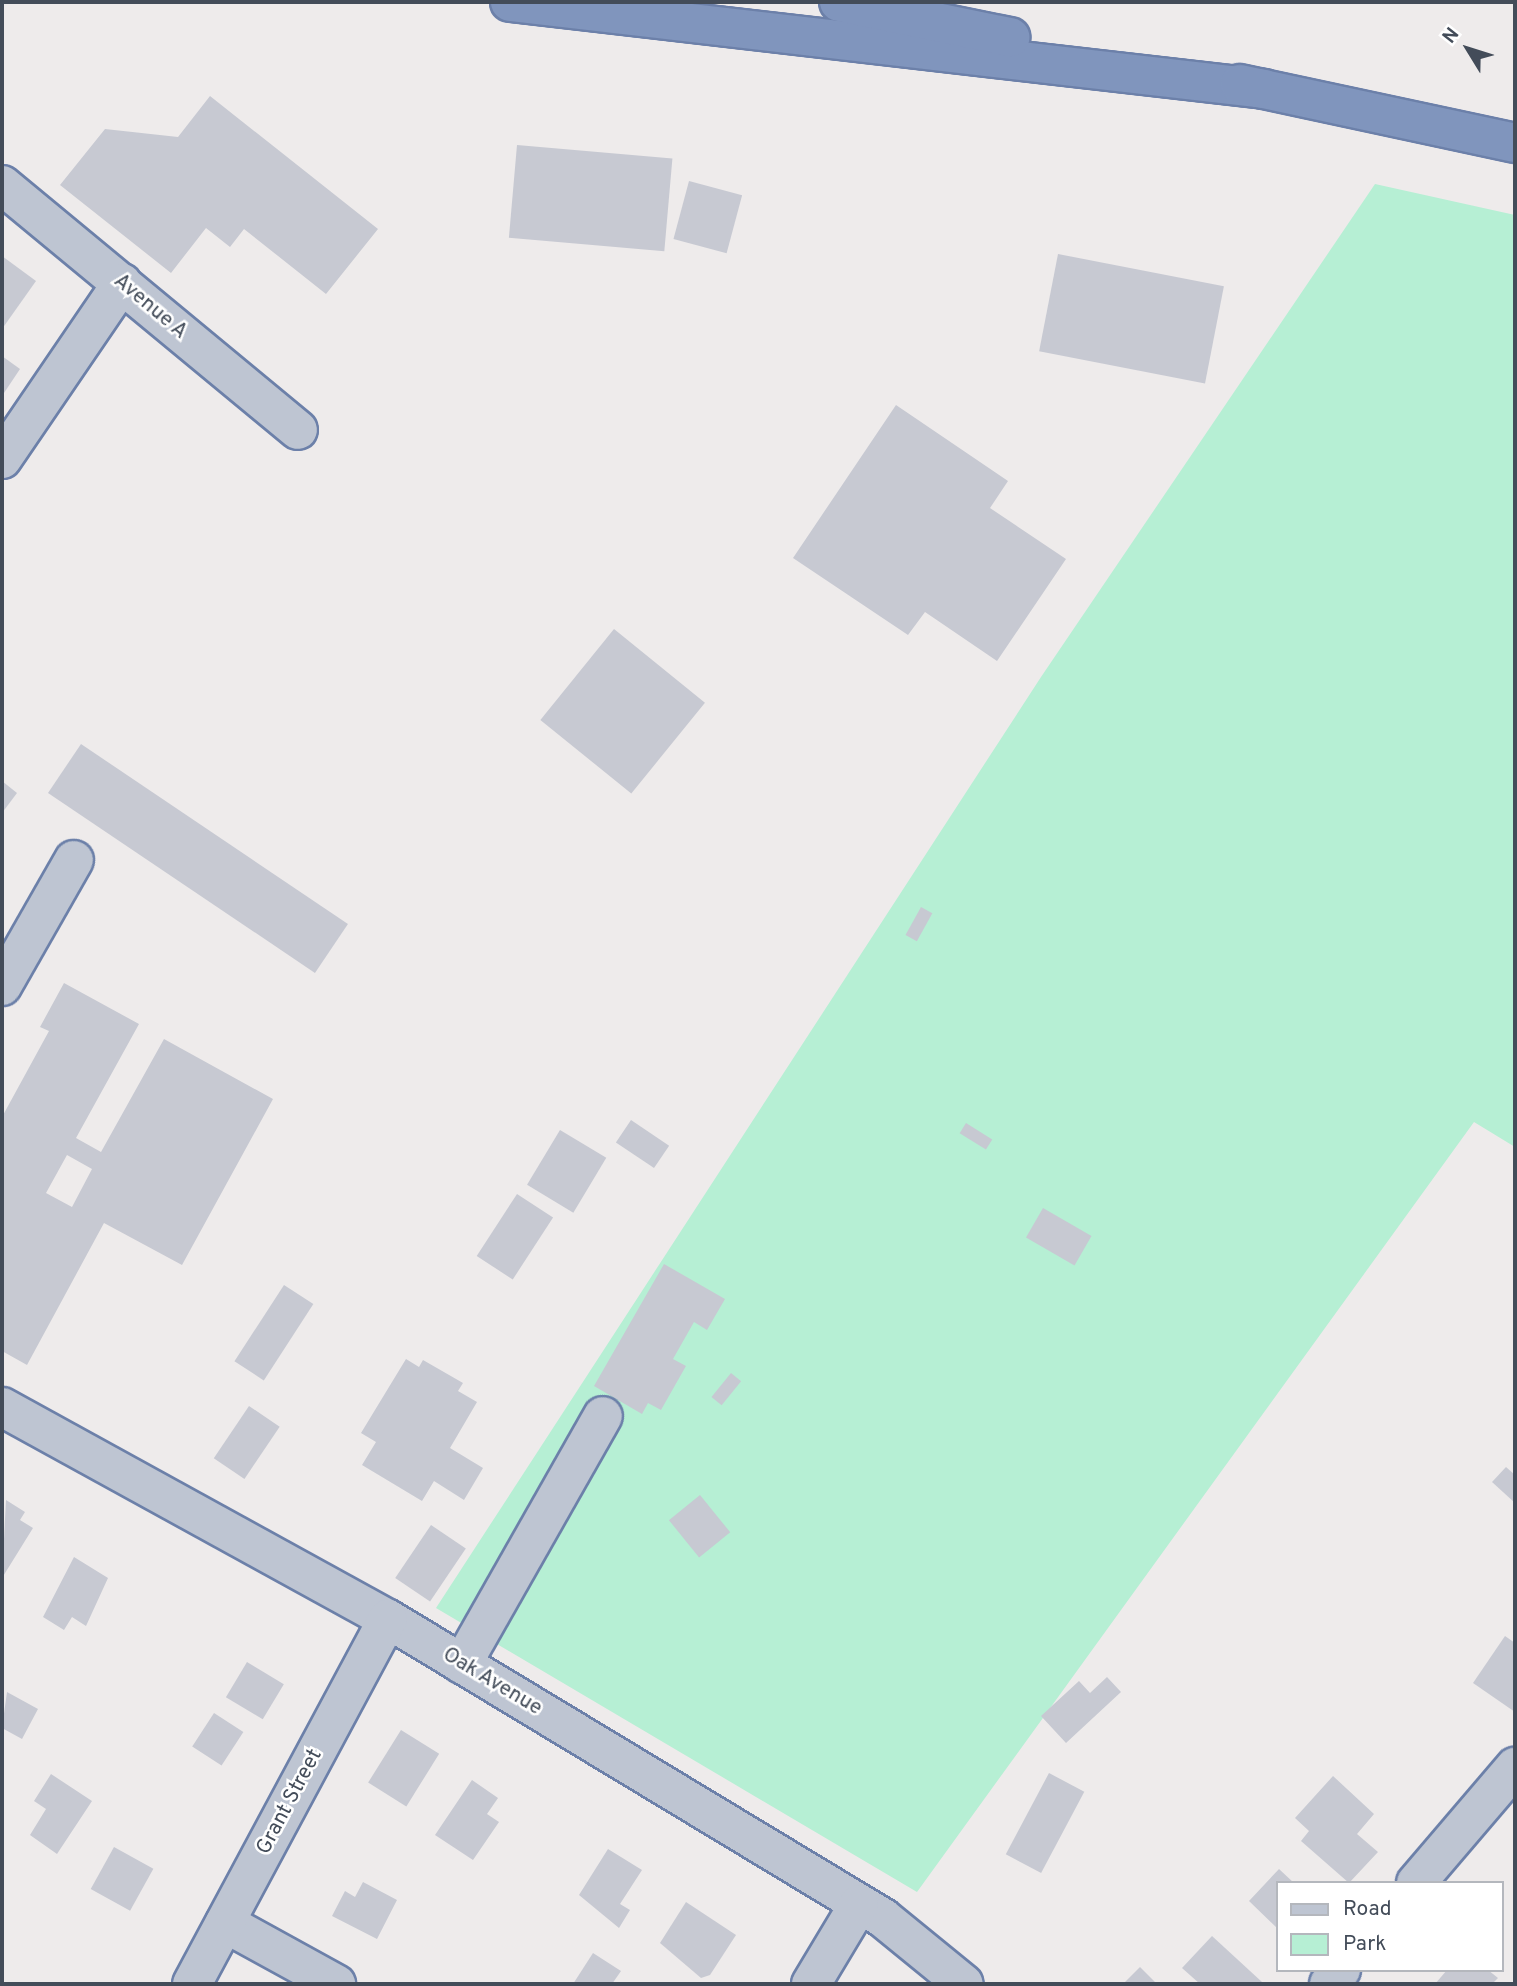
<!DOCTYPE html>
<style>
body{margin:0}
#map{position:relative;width:1517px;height:1986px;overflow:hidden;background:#eeebeb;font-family:Overpass,sans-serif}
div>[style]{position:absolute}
.green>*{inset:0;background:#b6efd4}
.building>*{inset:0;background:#c7c9d2;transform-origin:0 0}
.roads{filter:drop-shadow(2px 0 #6c80a9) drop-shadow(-2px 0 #6c80a9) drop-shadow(0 2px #6c80a9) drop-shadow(0 -2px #6c80a9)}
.minor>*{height:38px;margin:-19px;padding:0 19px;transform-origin:19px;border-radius:19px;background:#bec5d2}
.highway>*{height:38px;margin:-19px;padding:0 19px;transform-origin:19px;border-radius:19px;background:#8095bd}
span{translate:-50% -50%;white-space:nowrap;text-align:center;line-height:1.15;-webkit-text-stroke:5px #fff;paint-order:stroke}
.street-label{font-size:21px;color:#434c59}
.frame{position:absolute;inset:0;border:4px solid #434c59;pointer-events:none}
.legend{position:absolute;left:1276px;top:1881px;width:228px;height:91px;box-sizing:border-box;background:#fff;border:2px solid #b4b7bd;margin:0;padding:9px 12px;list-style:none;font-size:21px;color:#434c59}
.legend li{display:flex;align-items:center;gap:14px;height:35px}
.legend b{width:35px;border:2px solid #b4b7bd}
.north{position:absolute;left:1433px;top:14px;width:70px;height:70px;-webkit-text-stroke:5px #fff;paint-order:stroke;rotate:308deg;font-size:19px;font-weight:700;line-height:28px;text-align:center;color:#434c59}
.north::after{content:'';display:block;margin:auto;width:24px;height:32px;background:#434c59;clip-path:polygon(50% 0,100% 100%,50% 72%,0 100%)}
</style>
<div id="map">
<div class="green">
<div style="clip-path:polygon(1375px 184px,1515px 215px,1515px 1147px,1474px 1122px,917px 1892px,436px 1608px,1041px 677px)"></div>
</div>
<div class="building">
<div style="clip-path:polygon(210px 96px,378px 229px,326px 294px,244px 229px,230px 247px,206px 228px,171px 273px,60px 185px,105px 129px,178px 137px)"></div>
<div style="left:517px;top:145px;width:156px;height:93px;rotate:5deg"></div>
<div style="left:689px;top:181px;width:55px;height:60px;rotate:15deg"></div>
<div style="left:1058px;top:254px;width:169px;height:99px;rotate:11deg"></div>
<div style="clip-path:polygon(2px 256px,36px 281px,2px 329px)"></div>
<div style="clip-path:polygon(2px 356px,20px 369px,2px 396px)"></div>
<div style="clip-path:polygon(896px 405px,1008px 481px,990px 508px,1066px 559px,997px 661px,925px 612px,908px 635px,793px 558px)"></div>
<div style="left:614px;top:629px;width:117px;height:117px;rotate:39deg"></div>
<div style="left:81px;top:744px;width:322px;height:59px;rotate:34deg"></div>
<div style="clip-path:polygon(2px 781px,17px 793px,2px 813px)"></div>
<div style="left:921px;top:907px;width:13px;height:32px;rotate:29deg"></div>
<div style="clip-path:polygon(evenodd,64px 983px,139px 1024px,76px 1138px,101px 1152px,164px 1039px,273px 1099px,182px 1265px,104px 1223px,27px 1365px,2px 1351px,2px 1117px,49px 1031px,40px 1027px,64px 983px,67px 1155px,92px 1169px,72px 1207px,46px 1193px,67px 1155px)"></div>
<div style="left:631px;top:1120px;width:46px;height:27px;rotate:34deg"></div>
<div style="left:966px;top:1123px;width:31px;height:12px;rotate:32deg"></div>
<div style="left:560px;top:1130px;width:54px;height:64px;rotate:31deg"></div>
<div style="left:517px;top:1194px;width:43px;height:74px;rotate:33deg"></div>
<div style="left:1043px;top:1208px;width:56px;height:34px;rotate:30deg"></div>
<div style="clip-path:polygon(664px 1264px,725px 1299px,707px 1330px,694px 1322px,673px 1359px,686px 1366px,661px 1410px,648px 1403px,642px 1414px,594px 1386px)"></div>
<div style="left:284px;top:1285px;width:35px;height:91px;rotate:33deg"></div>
<div style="clip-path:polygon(406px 1359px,419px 1367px,423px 1360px,463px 1383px,458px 1391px,477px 1402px,450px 1448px,483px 1468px,464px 1500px,434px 1481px,422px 1501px,362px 1465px,376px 1442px,361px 1433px)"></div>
<div style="left:731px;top:1373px;width:13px;height:31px;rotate:39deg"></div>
<div style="left:249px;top:1406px;width:37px;height:63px;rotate:34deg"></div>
<div style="clip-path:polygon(1506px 1467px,1515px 1475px,1515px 1503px,1492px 1482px)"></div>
<div style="left:700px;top:1495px;width:48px;height:40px;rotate:51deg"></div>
<div style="clip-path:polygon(6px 1500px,25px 1512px,20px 1520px,33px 1528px,2px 1578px)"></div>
<div style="left:431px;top:1525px;width:42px;height:64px;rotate:34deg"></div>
<div style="clip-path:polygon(74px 1557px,108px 1578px,86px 1626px,72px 1617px,64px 1630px,43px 1617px)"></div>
<div style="clip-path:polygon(1505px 1636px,1515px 1643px,1515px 1712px,1473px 1683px)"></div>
<div style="left:247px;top:1662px;width:43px;height:41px;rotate:31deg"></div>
<div style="clip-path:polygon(1107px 1677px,1121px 1692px,1066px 1743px,1041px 1716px,1079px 1681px,1090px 1693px)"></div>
<div style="clip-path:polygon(7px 1692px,38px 1709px,22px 1739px,2px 1728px)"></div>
<div style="left:214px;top:1713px;width:35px;height:40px;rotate:33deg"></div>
<div style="left:401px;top:1730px;width:45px;height:62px;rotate:32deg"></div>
<div style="left:1049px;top:1773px;width:40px;height:92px;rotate:28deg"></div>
<div style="clip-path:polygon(51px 1774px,92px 1801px,57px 1854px,30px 1835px,46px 1809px,34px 1801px)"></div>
<div style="clip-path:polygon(1333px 1776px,1374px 1814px,1357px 1834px,1378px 1852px,1349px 1883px,1301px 1841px,1309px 1831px,1295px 1818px)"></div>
<div style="clip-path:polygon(472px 1780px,498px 1798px,487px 1814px,499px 1822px,473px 1860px,435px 1835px)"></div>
<div style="left:114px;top:1847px;width:45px;height:48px;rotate:29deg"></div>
<div style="clip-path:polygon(608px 1849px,642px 1870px,620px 1904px,630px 1910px,619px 1928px,579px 1895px)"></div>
<div style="clip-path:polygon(1279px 1869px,1294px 1883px,1277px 1883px,1277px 1928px,1249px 1901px)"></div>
<div style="clip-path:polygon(363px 1882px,397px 1900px,377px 1939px,332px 1916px,345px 1891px,355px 1897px)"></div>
<div style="clip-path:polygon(686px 1902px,736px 1935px,710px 1975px,701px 1978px,660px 1943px)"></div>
<div style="clip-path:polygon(1212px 1936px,1262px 1982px,1259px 1984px,1200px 1984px,1182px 1968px)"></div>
<div style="clip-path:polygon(593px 1953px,621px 1971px,612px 1984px,573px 1984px)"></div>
<div style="clip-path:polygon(1140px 1967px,1157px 1984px,1123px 1984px)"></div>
<div style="clip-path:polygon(1447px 1970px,1488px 1970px,1498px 1978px,1492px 1984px,1435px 1984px)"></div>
</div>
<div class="roads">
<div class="minor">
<div style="left:2px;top:185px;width:384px;rotate:39.6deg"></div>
<div style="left:2px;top:459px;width:213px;rotate:-55.7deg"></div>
<div style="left:2px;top:986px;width:145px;rotate:-60.3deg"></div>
<div style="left:2px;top:1407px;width:440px;rotate:28.8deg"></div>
<div style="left:388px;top:1619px;width:578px;rotate:31.13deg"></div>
<div style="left:883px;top:1918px;width:104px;rotate:39.2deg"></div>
<div style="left:462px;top:1664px;width:285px;rotate:-60.4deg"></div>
<div style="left:1416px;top:1883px;width:153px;rotate:-49.5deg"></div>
<div style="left:225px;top:1923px;width:127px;rotate:28.8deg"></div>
<div style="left:192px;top:1984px;width:414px;rotate:-61.8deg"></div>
<div style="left:811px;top:1984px;width:93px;rotate:-59deg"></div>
<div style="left:1329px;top:1984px;width:18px;rotate:-49deg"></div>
</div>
<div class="highway">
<div style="left:510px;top:2px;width:759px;rotate:6.58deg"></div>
<div style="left:839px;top:2px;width:175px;rotate:11.6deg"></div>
<div style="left:1240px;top:84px;width:281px;rotate:12.1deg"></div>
</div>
</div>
<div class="street-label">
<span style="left:150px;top:307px;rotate:40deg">Avenue A</span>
<span style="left:492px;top:1682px;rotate:31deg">Oak Avenue</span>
<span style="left:290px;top:1802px;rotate:-62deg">Grant Street</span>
</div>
<div class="frame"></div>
<ul class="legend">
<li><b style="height:9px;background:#bec5d2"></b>Road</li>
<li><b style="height:19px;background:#b6efd4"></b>Park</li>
</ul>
<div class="north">N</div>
</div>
